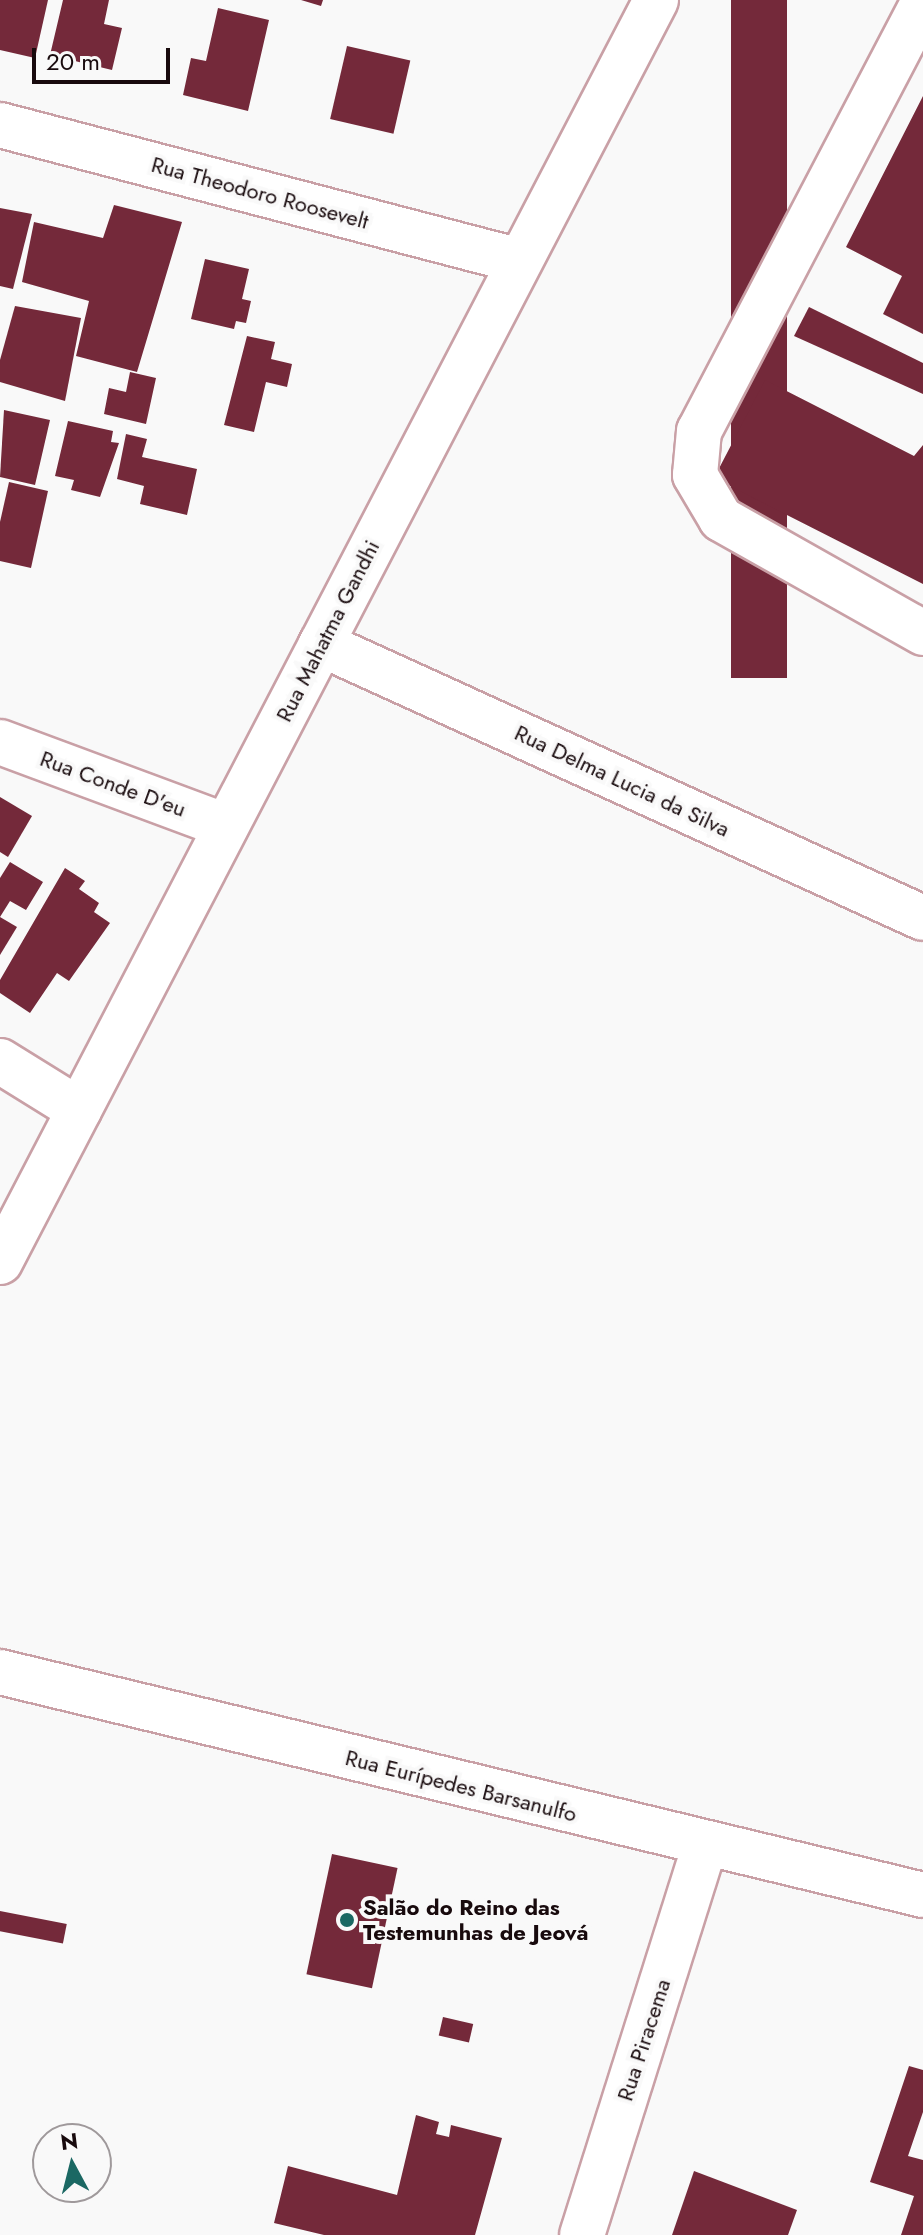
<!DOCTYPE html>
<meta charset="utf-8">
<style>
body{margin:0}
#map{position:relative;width:923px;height:2235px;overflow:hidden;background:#f9f9f9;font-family:Jost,sans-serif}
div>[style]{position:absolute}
.building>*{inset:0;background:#74293a;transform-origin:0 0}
.roads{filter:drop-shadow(2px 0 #c9a0a6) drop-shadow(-2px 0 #c9a0a6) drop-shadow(0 2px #c9a0a6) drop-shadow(0 -2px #c9a0a6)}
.minor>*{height:44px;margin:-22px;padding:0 22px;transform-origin:22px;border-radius:22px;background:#fff}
.dots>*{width:22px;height:22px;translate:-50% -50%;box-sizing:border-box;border:4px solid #f9f9f9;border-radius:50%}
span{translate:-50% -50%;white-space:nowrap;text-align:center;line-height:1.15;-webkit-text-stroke:8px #f9f9f9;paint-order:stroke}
.street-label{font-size:22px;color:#180a0d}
.poi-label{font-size:22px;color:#180a0d;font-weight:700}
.left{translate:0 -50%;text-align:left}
.north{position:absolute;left:32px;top:2123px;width:80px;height:80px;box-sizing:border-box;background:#f9f9f9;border:2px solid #9f999b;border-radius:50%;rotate:353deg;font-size:22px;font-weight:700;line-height:32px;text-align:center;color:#180a0d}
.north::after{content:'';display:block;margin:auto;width:28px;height:36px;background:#1b6863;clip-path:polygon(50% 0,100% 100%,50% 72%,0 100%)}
.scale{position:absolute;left:32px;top:48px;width:138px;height:36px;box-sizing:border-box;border:4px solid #180a0d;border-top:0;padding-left:10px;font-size:24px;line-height:28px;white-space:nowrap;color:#180a0d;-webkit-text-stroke:6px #f9f9f9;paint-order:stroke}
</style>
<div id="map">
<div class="building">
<div style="clip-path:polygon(0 0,48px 0,35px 58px,0 50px)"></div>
<div style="clip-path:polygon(63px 0,109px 0,104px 24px,122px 28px,112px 70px,50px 55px)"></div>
<div style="clip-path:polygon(301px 0,323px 0,321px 6px)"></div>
<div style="left:731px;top:0;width:56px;height:678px"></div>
<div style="clip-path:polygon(218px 8px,269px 20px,248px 111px,183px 95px,191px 58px,206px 61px)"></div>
<div style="left:347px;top:46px;width:65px;height:75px;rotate:13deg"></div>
<div style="clip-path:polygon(923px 96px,923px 334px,883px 314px,902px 276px,846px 247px)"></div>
<div style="clip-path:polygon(114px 205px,182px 222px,137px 372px,76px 356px,89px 301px,22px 282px,34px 222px,103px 238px)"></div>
<div style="clip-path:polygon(0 208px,32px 214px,13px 289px,0 286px)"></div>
<div style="clip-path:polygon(205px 259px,249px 269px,242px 299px,251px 301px,246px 323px,236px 321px,234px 329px,191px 319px)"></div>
<div style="clip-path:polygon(15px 306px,81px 318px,65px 401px,0 382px,0 360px)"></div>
<div style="clip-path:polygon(809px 307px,923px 363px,923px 394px,794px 336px)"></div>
<div style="clip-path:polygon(247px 336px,275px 342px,271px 359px,292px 364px,287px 387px,266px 382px,254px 432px,224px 425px)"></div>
<div style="clip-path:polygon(130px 372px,156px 378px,146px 424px,104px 414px,109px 388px,126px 392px)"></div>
<div style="clip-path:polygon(765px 380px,914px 456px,923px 445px,923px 584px,714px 478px)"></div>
<div style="clip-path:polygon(4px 410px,50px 420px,35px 485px,0 477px)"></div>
<div style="clip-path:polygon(68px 421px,113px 431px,111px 442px,119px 443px,100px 497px,71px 490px,74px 480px,55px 476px)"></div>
<div style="clip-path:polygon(126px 434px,147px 439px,142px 457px,197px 469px,187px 515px,140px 504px,144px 486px,117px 479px)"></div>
<div style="clip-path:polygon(9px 482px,48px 491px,31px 568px,0 561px,0 522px)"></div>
<div style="clip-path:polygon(0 797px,32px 816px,8px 857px,0 852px)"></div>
<div style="clip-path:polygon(10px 862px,43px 882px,26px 910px,10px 901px,0 917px,0 878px)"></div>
<div style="clip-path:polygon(65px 868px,85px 881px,79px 889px,99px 903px,94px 912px,110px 923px,69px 981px,57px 973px,30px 1013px,0 993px,0 980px)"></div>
<div style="clip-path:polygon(0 917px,17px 927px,0 955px)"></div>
<div style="left:332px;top:1854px;width:67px;height:123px;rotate:12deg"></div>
<div style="left:0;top:1911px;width:68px;height:20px;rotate:11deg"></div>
<div style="left:443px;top:2017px;width:31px;height:19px;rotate:13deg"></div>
<div style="clip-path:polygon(909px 2066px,923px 2070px,923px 2112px,908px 2156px,923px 2160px,923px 2235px,901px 2235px,914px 2196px,870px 2182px)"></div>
<div style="clip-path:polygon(416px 2115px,439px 2122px,436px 2134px,449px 2137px,451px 2125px,502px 2138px,475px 2235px,324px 2235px,274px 2223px,288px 2166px,397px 2195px)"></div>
<div style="clip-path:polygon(694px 2171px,797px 2210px,788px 2235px,672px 2235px)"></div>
</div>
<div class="roads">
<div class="minor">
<div style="left:923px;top:3px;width:483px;rotate:117.6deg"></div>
<div style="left:699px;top:431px;width:44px;rotate:95.2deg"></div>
<div style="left:695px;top:475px;width:51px;rotate:59.4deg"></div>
<div style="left:721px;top:519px;width:232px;rotate:29.4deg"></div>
<div style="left:0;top:125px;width:537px;rotate:14.66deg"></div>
<div style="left:321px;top:644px;width:661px;rotate:24.47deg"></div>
<div style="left:0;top:742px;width:241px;rotate:20.4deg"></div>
<div style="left:0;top:1061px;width:93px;rotate:31.8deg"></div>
<div style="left:0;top:1262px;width:1422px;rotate:-62.53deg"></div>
<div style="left:0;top:1672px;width:950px;rotate:13.58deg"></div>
<div style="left:582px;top:2235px;width:408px;rotate:-72.5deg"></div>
</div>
</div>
<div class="dots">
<div style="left:347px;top:1920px;background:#1b6863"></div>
</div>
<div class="street-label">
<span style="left:260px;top:193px;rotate:15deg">Rua Theodoro Roosevelt</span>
<span style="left:328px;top:631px;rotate:-63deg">Rua Mahatma Gandhi</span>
<span style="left:622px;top:781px;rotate:25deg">Rua Delma Lucia da Silva</span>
<span style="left:113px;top:784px;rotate:20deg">Rua Conde D'eu</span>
<span style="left:461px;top:1786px;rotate:14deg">Rua Eurípedes Barsanulfo</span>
<span style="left:644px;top:2040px;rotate:-72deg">Rua Piracema</span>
</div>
<div class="poi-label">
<span class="left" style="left:363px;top:1920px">Salão do Reino das<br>Testemunhas de Jeová</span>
</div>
<div class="north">N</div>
<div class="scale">20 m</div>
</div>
